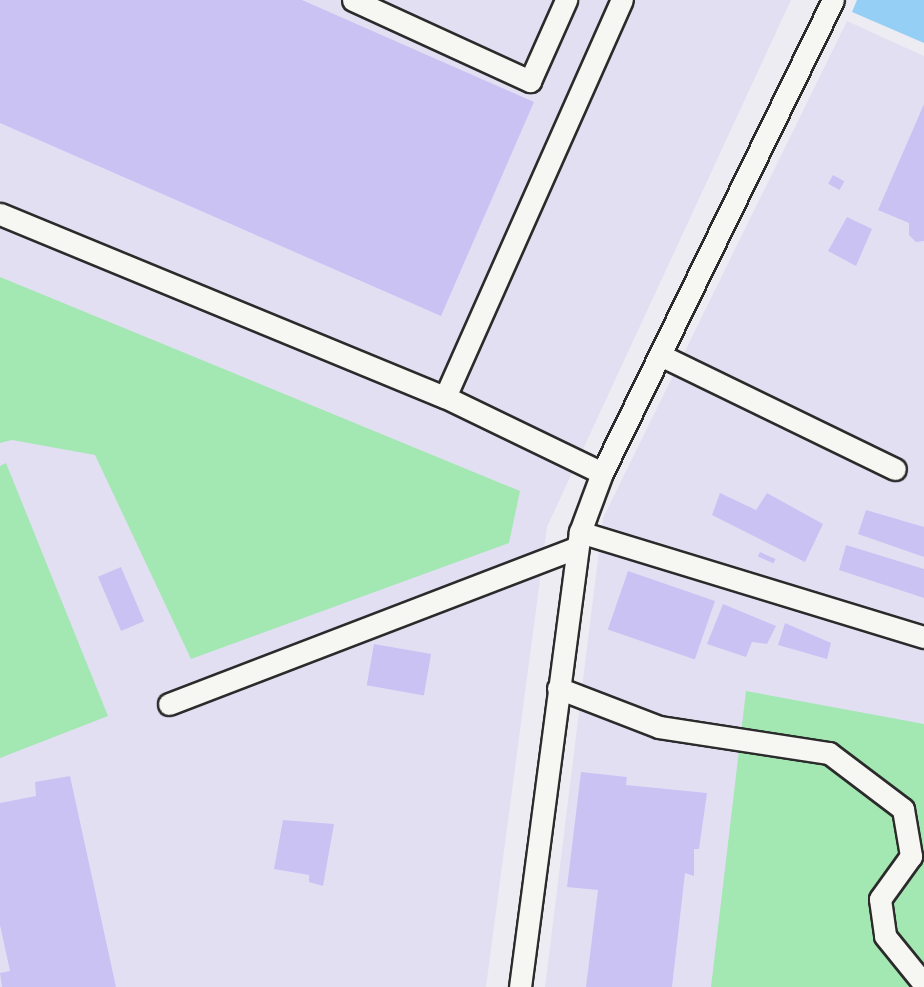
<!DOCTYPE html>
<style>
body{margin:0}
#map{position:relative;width:924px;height:987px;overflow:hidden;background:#edecf2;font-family:Delius,sans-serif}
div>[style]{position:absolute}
.built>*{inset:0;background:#e3dff3}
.green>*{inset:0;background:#a3e7b2}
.water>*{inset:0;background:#95cff5}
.building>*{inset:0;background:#cbc2f4;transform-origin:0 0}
.roads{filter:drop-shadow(2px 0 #2b2b2b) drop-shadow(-2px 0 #2b2b2b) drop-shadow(0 2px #2b2b2b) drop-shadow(0 -2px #2b2b2b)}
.minor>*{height:21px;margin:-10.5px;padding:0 10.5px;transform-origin:10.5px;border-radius:10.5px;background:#f6f6f2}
span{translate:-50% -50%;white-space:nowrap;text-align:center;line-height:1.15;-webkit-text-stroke:4.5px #f6f6f2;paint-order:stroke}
</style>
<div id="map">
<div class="built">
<div style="clip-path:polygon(0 0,791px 0,547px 527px,486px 987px,0 987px)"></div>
<div style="clip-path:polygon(847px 21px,924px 56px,924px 987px,545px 987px,603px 518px)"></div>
</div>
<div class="green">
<div style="clip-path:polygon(0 277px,520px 491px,509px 543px,191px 659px,95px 455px,12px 440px,0 443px)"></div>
<div style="clip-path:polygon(6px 463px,108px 716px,0 758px,0 466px)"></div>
<div style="clip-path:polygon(746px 691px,924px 724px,924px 987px,711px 987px)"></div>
</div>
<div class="water">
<div style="clip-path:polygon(857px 0,924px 0,924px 43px,852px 12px)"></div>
</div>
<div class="building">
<div style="clip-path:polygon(0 0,302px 0,534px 102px,441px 316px,0 123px)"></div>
<div style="clip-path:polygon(924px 104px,924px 241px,916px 242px,909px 235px,909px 223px,878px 210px)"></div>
<div style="left:833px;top:175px;width:13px;height:10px;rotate:29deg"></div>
<div style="clip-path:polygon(847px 217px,872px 229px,856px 266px,828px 251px)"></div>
<div style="clip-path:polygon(720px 493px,756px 510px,767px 493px,823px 524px,805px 562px,712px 515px)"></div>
<div style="clip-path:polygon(866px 510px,924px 527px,924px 557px,858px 534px)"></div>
<div style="clip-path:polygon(846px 545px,924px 569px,924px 598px,839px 570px)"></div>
<div style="left:760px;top:552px;width:17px;height:5px;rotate:24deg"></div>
<div style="left:121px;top:567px;width:59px;height:25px;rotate:67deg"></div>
<div style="left:628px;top:571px;width:92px;height:62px;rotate:19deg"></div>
<div style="clip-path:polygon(723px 604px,776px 626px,767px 644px,752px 642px,746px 657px,707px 644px)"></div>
<div style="clip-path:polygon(785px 623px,831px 643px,827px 659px,778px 645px)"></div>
<div style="left:374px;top:644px;width:58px;height:42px;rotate:10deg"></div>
<div style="clip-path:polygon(581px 772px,627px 777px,626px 785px,707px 793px,699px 849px,694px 849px,694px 876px,685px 873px,672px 987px,586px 987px,598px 890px,567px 887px)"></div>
<div style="clip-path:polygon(70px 776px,116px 987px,2px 987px,0 973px,10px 971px,0 925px,0 803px,36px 796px,35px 782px)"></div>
<div style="clip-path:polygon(283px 820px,334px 824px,323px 886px,309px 882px,309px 875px,274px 869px)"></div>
</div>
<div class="roads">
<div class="minor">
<div style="left:353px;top:0;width:195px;rotate:24.6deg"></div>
<div style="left:530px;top:81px;width:89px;rotate:-66deg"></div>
<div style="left:0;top:214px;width:481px;rotate:22.4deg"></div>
<div style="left:445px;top:397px;width:174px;rotate:25.8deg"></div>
<div style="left:660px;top:355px;width:261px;rotate:25.9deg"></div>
<div style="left:445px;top:397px;width:435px;rotate:-66deg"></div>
<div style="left:580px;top:532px;width:360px;rotate:17deg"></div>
<div style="left:558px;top:688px;width:108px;rotate:21.1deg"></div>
<div style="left:659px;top:727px;width:172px;rotate:8.7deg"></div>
<div style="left:829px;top:753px;width:93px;rotate:37.1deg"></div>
<div style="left:903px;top:809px;width:48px;rotate:80.3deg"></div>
<div style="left:911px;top:856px;width:53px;rotate:125.8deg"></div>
<div style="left:880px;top:899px;width:37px;rotate:82deg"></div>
<div style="left:885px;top:936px;width:62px;rotate:50.9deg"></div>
<div style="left:169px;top:704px;width:436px;rotate:-21deg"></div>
<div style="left:520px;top:987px;width:459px;rotate:-82.5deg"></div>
<div style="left:580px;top:532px;width:63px;rotate:-69.6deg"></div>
<div style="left:602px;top:473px;width:526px;rotate:-63.97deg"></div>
</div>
</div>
</div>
